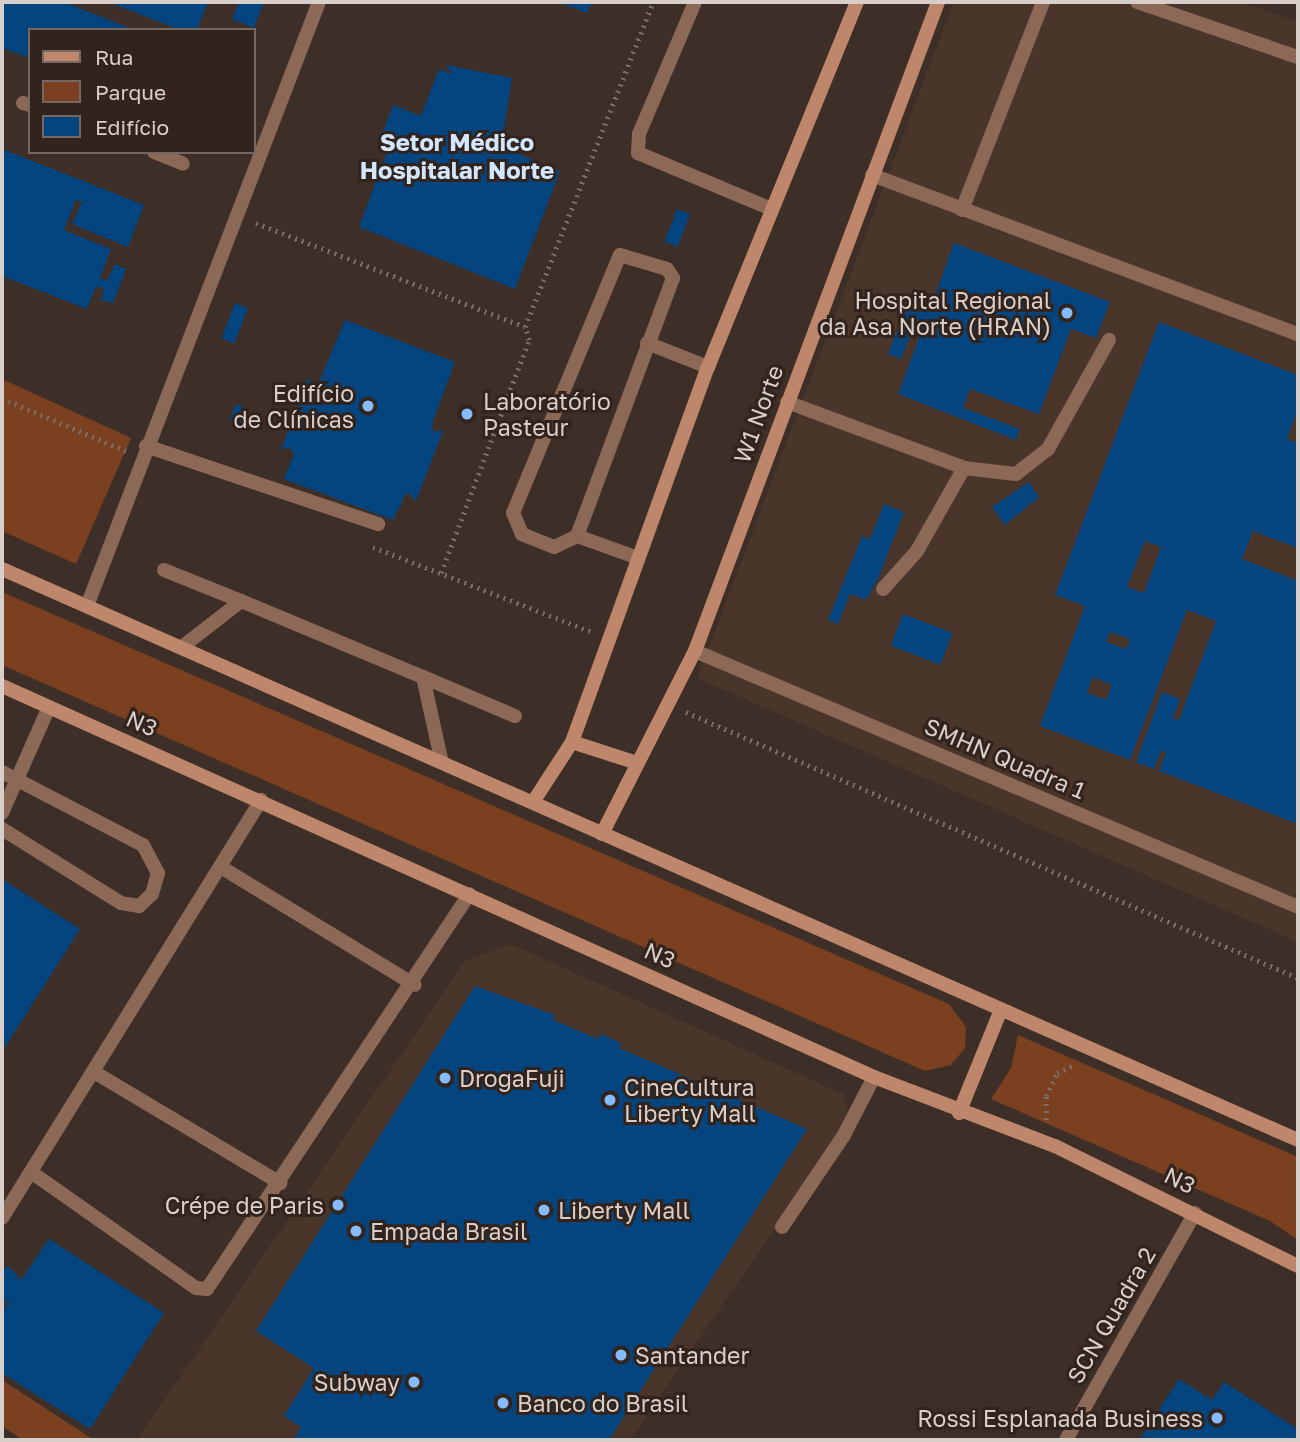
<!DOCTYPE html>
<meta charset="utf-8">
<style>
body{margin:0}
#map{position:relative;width:1300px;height:1442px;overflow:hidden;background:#3d2e27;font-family:"Golos Text",sans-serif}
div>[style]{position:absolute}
.built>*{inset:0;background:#4a352a}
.green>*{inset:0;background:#7b4020}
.building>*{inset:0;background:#044580;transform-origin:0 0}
.path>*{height:4.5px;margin-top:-2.25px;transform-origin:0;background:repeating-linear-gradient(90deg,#7b6e68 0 2px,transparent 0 7px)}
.service>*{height:14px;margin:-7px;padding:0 7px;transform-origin:7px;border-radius:7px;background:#8c6957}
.tertiary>*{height:14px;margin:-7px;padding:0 7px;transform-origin:7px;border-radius:7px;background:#8c6957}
.secondary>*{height:14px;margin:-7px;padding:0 7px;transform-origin:7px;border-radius:7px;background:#be866b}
.dots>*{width:19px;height:19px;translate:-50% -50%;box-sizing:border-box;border:4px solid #32241d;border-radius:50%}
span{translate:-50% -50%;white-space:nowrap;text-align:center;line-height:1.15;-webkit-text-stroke:6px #32241d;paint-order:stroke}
.poi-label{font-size:23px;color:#d9cfca}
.right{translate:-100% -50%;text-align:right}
.left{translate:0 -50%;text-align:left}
.street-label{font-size:23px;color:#d9cfca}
.neighbourhood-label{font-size:24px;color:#d2e6ff;font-weight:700}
.frame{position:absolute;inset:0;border:4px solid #d9cfca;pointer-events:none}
.legend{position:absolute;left:28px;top:28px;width:228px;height:126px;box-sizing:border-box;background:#32241d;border:2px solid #756862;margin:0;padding:9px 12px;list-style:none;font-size:21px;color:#d9cfca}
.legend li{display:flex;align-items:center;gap:14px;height:35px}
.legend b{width:35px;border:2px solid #756862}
</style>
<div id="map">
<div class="built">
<div style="clip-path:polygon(954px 2px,1242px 2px,1298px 22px,1298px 942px,697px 678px)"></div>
<div style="clip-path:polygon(511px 944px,843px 1094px,848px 1114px,832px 1145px,630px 1440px,137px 1440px,465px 961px)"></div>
</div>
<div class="green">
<div style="clip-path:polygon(2px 379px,131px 438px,76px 564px,2px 531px)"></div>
<div style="clip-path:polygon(2px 592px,949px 1004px,966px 1027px,965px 1048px,951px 1065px,925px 1071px,2px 665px)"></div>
<div style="clip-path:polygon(1018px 1035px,1298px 1157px,1298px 1240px,1270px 1221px,991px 1099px,1011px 1068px)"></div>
<div style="clip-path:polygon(2px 1380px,94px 1440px,23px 1440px,2px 1426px)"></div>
</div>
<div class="building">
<div style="clip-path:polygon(2px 2px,64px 2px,134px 30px,30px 30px,30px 58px,2px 48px)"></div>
<div style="clip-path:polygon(108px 2px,208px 2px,197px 30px,180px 30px)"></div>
<div style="clip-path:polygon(239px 2px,264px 2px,254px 28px,232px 19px)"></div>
<div style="clip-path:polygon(558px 2px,592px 2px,587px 13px)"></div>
<div style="clip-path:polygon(446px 65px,512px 78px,501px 147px,560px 171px,515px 289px,359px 227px,393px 136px,383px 132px,393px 105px,421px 116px,439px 69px,452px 74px)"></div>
<div style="clip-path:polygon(2px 149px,144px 205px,128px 247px,72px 224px,82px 202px,76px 200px,64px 230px,111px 249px,100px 278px,107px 281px,115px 264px,126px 269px,113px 303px,101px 300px,104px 289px,96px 286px,87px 309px,2px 276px)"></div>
<div style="left:677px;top:209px;width:14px;height:35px;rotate:21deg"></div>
<div style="clip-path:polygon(954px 243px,1110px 302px,1096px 338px,1071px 329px,1039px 414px,970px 389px,963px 408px,1020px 429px,1016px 440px,898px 394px,920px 335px,912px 331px,901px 359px,888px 354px,913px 290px,934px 298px)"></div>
<div style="left:235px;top:303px;width:14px;height:38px;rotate:21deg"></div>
<div style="clip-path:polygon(345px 320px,455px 362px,432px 424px,433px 431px,443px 431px,416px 501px,407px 492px,393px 520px,284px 479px,294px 454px,289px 447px,281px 450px,308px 378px,317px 387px)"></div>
<div style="clip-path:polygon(evenodd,1159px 322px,1298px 375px,1298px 409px,1287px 439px,1298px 443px,1298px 548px,1253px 531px,1242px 559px,1298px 581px,1298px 824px,1159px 771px,1166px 752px,1161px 751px,1154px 769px,1136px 762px,1162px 692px,1180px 699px,1173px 718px,1179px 720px,1216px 621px,1187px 610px,1130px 760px,1040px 726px,1085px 606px,1055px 595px,1159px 322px,1145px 541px,1161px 547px,1144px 593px,1127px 587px,1145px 541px,1159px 322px,1110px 632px,1130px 639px,1126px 649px,1106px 642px,1110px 632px,1159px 322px,1093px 677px,1112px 685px,1106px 700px,1087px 693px,1093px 677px)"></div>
<div style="left:236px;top:404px;width:13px;height:17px;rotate:23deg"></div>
<div style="clip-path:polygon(1029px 482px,1039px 497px,1005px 525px,992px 507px)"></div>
<div style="clip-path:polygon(884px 504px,904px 512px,878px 579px,866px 600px,850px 594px,838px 624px,828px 620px,862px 536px,870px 539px)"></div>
<div style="left:903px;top:614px;width:53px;height:34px;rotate:21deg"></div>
<div style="clip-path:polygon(2px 879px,80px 929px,2px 1052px)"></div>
<div style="clip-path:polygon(475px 986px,555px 1015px,553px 1020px,598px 1039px,601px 1034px,621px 1043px,619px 1048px,807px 1129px,609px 1440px,293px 1440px,301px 1427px,284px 1416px,314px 1368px,256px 1331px)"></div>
<div style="clip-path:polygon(49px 1239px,164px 1313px,90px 1429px,2px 1373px,2px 1313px,10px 1299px,2px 1304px,2px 1271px,8px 1266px,21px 1280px)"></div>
<div style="clip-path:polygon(1179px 1379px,1212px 1400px,1224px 1382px,1298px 1429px,1298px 1440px,1139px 1440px)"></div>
</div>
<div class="path">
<div style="left:256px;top:223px;width:288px;rotate:21.1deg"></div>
<div style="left:2px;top:398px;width:135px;rotate:23.1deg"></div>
<div style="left:373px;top:547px;width:233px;rotate:21.2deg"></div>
<div style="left:441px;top:573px;width:249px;rotate:-69.3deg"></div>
<div style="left:529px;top:340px;width:14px;rotate:-107deg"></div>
<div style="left:525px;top:327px;width:349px;rotate:-68.5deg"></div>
<div style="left:686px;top:712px;width:667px;rotate:23.49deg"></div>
<div style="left:1046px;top:1120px;width:24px;rotate:-90deg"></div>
<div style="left:1046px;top:1096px;width:25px;rotate:-64deg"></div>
<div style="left:1057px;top:1073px;width:19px;rotate:-25deg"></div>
</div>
<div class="service">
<div style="left:695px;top:2px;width:143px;rotate:113deg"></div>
<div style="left:639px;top:134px;width:19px;rotate:93deg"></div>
<div style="left:638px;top:153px;width:144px;rotate:22.8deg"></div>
<div style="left:1137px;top:2px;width:170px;rotate:18.9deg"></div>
<div style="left:23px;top:103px;width:7px;rotate:16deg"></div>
<div style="left:154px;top:152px;width:31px;rotate:22deg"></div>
<div style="left:872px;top:175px;width:455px;rotate:20.5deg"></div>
<div style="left:962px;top:210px;width:223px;rotate:-68.7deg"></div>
<div style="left:620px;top:255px;width:49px;rotate:16.6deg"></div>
<div style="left:667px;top:269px;width:11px;rotate:56deg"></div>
<div style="left:673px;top:278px;width:275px;rotate:110.4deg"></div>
<div style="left:577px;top:536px;width:25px;rotate:154deg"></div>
<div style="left:554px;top:547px;width:35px;rotate:-158deg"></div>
<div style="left:522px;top:534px;width:23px;rotate:-113deg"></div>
<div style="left:513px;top:513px;width:279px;rotate:-67.5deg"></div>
<div style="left:647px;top:343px;width:66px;rotate:21.5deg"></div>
<div style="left:787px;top:402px;width:189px;rotate:20.4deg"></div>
<div style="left:964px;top:468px;width:52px;rotate:6.6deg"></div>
<div style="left:1016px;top:474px;width:41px;rotate:-38deg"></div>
<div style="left:1048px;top:449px;width:125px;rotate:-60.8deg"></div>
<div style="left:146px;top:446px;width:245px;rotate:18.6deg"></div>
<div style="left:577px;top:536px;width:65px;rotate:19.8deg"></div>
<div style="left:164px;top:570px;width:83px;rotate:21.9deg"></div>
<div style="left:883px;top:589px;width:51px;rotate:-48.2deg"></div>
<div style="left:917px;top:551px;width:95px;rotate:-60.5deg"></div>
<div style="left:87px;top:606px;width:647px;rotate:-68.99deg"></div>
<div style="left:182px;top:647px;width:75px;rotate:-37.9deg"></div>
<div style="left:241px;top:601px;width:197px;rotate:22.7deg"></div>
<div style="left:423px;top:677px;width:84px;rotate:77.6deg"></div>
<div style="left:695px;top:651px;width:655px;rotate:23deg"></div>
<div style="left:423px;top:677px;width:100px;rotate:23deg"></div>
<div style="left:2px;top:772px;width:159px;rotate:27.4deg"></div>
<div style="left:143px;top:845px;width:32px;rotate:62deg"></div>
<div style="left:158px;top:873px;width:22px;rotate:106deg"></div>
<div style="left:152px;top:894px;width:18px;rotate:137deg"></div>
<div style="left:139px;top:906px;width:18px;rotate:-171deg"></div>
<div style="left:121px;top:903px;width:140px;rotate:-148.1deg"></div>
<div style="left:2px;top:813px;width:116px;rotate:-66.1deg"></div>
<div style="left:224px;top:869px;width:223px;rotate:31.3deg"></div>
<div style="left:94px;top:1072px;width:217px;rotate:30.8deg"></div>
<div style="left:31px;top:1172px;width:202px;rotate:35.1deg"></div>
<div style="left:196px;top:1288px;width:11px;rotate:5deg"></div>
<div style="left:207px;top:1289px;width:474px;rotate:-56.4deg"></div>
<div style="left:2px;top:1218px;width:492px;rotate:-58.2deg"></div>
<div style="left:782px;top:1227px;width:111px;rotate:-56deg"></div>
<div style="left:844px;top:1135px;width:65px;rotate:-62.7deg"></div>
</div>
<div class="tertiary">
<div style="left:1066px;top:1440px;width:261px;rotate:-60.4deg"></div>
</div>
<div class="secondary">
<div style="left:2px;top:569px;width:1416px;rotate:23.78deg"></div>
<div style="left:2px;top:686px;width:956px;rotate:24.15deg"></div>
<div style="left:874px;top:1077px;width:194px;rotate:20.9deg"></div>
<div style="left:1055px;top:1146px;width:271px;rotate:26.3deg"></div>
<div style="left:572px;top:742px;width:68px;rotate:17.9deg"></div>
<div style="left:535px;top:799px;width:68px;rotate:-57deg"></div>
<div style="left:572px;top:742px;width:399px;rotate:-70.1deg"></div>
<div style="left:708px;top:367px;width:394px;rotate:-67.8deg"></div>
<div style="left:602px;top:834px;width:205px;rotate:-63.1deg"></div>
<div style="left:695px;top:651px;width:693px;rotate:-69.47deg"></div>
<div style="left:959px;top:1113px;width:109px;rotate:-67.9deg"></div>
</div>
<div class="dots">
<div style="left:1067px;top:313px;background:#85bbfb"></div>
<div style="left:368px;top:406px;background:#85bbfb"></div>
<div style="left:467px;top:414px;background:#85bbfb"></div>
<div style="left:445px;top:1078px;background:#85bbfb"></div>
<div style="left:610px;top:1100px;background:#85bbfb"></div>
<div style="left:338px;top:1205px;background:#85bbfb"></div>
<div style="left:544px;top:1210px;background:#85bbfb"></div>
<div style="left:356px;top:1231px;background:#85bbfb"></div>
<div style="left:621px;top:1355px;background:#85bbfb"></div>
<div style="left:414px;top:1382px;background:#85bbfb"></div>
<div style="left:503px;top:1403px;background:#85bbfb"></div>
<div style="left:1217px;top:1418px;background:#85bbfb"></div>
</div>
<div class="poi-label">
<span class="right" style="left:1051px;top:313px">Hospital Regional<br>da Asa Norte (HRAN)</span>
<span class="right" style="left:354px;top:406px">Edifício<br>de Clínicas</span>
<span class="left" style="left:483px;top:414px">Laboratório<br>Pasteur</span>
<span class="left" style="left:459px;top:1078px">DrogaFuji</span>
<span class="left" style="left:624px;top:1100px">CineCultura<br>Liberty Mall</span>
<span class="right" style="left:324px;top:1205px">Crépe de Paris</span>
<span class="left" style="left:558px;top:1210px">Liberty Mall</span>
<span class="left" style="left:370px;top:1231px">Empada Brasil</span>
<span class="left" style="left:635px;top:1355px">Santander</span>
<span class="right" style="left:400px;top:1382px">Subway</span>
<span class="left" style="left:517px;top:1403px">Banco do Brasil</span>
<span class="right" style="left:1203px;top:1418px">Rossi Esplanada Business</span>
</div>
<div class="street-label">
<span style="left:758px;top:414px;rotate:-70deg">W1 Norte</span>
<span style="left:142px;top:723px;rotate:24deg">N3</span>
<span style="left:1005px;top:758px;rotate:23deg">SMHN Quadra 1</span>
<span style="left:660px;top:955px;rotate:24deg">N3</span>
<span style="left:1180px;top:1180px;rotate:26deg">N3</span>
<span style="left:1111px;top:1315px;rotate:-60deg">SCN Quadra 2</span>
</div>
<div class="neighbourhood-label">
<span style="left:457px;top:156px">Setor Médico<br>Hospitalar Norte</span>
</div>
<div class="frame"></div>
<ul class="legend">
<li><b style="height:9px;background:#be866b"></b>Rua</li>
<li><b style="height:19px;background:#7b4020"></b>Parque</li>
<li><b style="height:19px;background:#044580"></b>Edifício</li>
</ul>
</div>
